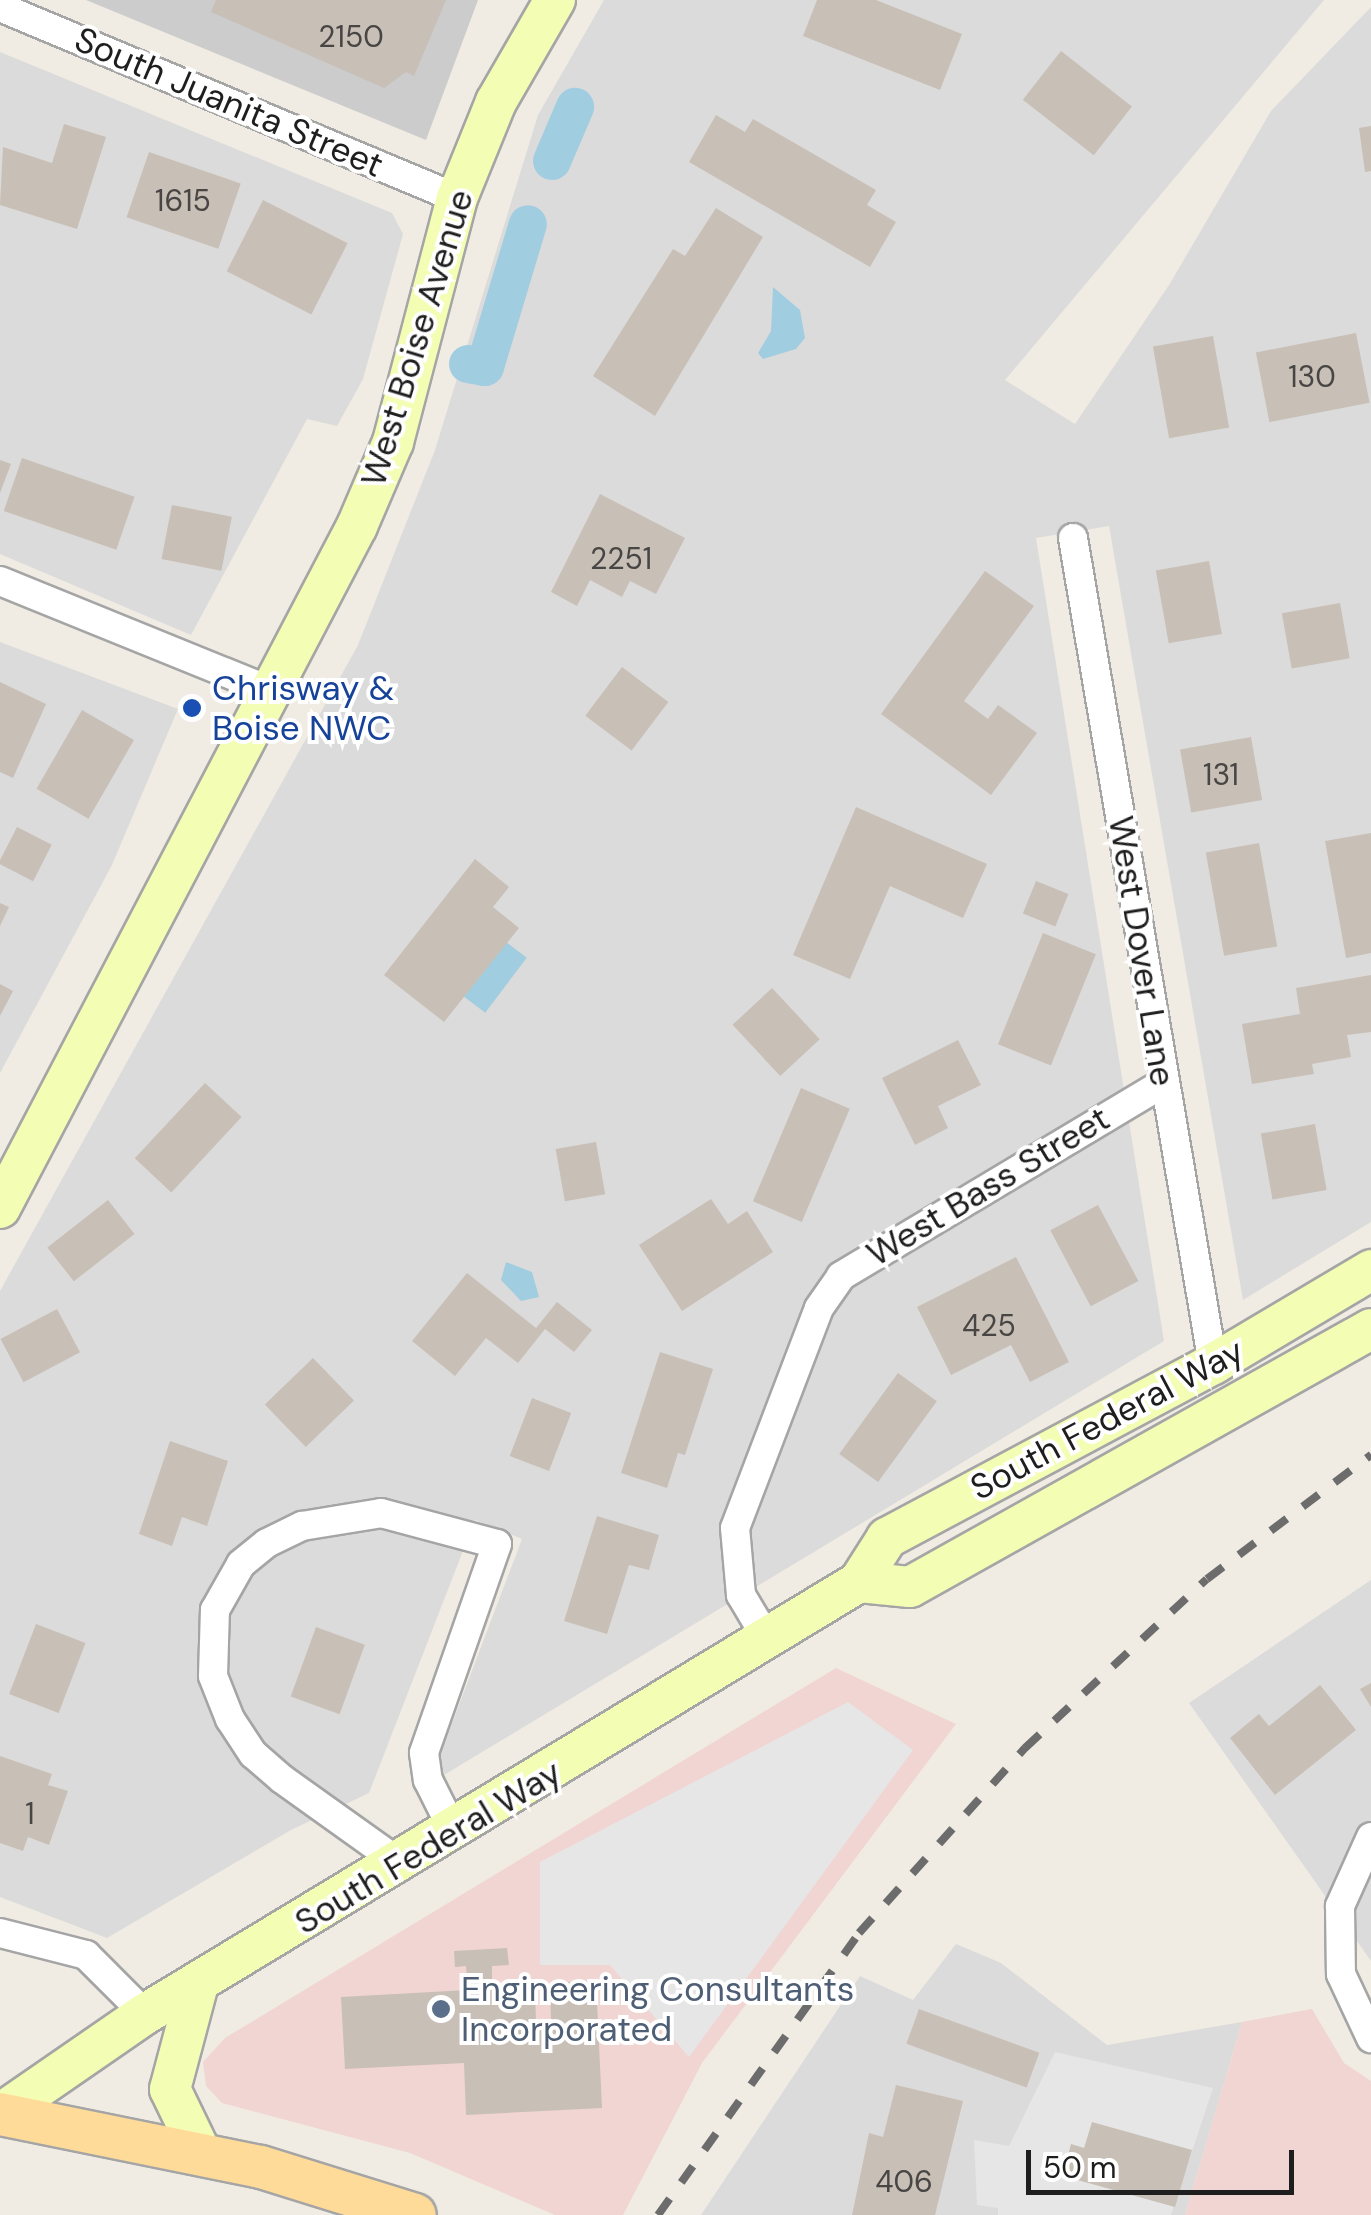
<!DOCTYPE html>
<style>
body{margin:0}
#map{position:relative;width:1371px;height:2215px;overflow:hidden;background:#f0ece3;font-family:"DM Sans",sans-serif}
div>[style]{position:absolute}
.residential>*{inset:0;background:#dcdbdb}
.commercial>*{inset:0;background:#f1d5d2}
.religious>*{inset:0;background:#ccc}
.parking>*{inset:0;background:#e6e6e6}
.water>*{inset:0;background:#a1cde0;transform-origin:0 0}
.canal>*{height:38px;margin:-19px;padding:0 19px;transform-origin:19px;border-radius:19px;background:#a1cde0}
.building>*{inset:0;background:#c8bfb6;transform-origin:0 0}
.roads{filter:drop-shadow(2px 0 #a5a5a5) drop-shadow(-2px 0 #a5a5a5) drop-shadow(0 2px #a5a5a5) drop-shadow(0 -2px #a5a5a5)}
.street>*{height:28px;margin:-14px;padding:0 14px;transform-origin:14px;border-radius:14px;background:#fff}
.secondary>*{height:40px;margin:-20px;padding:0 20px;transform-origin:20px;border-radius:20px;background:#f4fdb4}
.primary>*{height:42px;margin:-21px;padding:0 21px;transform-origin:21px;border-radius:21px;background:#ffdb99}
.rail>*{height:8px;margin-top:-4px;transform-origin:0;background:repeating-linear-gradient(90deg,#6c6c6c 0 20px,transparent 0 40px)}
.dots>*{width:28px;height:28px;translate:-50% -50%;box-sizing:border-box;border:5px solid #fff;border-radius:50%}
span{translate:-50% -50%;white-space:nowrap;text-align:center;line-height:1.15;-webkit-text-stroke:8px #fff;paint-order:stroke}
.number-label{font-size:30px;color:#484644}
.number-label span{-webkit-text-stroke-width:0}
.street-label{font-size:35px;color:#1e1e1e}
.transit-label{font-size:35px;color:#164399}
.left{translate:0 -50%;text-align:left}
.service-label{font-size:35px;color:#4e5e75}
.scale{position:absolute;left:1026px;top:2150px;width:268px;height:45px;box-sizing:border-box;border:5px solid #1e1e1e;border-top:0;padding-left:12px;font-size:30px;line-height:35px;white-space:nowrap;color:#1e1e1e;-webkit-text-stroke:8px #fff;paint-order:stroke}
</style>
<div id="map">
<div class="residential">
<div style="clip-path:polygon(604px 0,1324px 0,1005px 380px,1075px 424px,1169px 285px,1271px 111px,1371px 7px,1371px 1222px,1243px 1300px,1109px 526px,1036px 538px,1164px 1341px,429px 1784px,522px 1539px,475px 1520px,369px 1793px,291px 1830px,107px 1938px,0 1897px,0 1291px,358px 645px,435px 450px,538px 115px)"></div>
<div style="clip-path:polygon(0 52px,392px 213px,403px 234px,363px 379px,337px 426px,307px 419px,191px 635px,0 554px)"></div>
<div style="clip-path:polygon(0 642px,178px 709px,112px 865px,0 1073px)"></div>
<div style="clip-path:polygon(1371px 1580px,1371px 1961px,1189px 1703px)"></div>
<div style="clip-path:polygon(956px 1944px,1001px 1963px,1107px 2045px,1242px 2022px,1185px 2215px,701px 2215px,860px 1976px,913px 2000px)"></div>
</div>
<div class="commercial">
<div style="clip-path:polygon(836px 1668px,956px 1724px,702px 2063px,623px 2215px,555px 2215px,410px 2153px,222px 2103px,206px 2086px,203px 2062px,225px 2038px)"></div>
<div style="clip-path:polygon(1312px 2009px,1344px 2063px,1371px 2081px,1371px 2215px,1185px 2215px,1242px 2022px)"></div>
</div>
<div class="religious">
<div style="clip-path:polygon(86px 0,478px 0,426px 140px)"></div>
</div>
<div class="parking">
<div style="clip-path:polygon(848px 1702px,913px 1750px,689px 2057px,610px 1965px,540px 1965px,540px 1862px)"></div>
<div style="clip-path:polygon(1055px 2052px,1213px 2088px,1171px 2215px,998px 2215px,998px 2208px,977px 2205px,974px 2140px,1009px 2146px)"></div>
</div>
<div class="water">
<div style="clip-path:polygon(773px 287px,800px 310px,805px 338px,796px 349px,763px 359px,758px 353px,771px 331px)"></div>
<div style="left:502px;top:939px;width:31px;height:69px;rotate:37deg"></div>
<div style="clip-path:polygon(506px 1262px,532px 1272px,539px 1297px,521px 1301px,501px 1280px)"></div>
</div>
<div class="canal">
<div style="left:552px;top:161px;width:59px;rotate:-66.9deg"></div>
<div style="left:468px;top:364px;width:17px;rotate:10deg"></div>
<div style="left:485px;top:367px;width:149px;rotate:-73.3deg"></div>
</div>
<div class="building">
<div style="clip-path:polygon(216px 0,446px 0,414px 76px,406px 72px,384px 88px,211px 12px)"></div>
<div style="clip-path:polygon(817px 0,876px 0,962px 34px,940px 90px,803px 36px)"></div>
<div style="left:1061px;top:51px;width:90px;height:62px;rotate:38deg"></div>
<div style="clip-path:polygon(716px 115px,745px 132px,753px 119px,876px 190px,867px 205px,896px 222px,870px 267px,689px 162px)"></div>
<div style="clip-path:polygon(64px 124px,106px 137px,77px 229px,0 205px,3px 147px,52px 163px)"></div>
<div style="clip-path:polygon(1371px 126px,1371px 171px,1365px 172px,1359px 128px)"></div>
<div style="left:149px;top:152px;width:97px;height:69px;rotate:19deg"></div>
<div style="left:263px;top:200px;width:95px;height:80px;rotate:27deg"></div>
<div style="clip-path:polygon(716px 208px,763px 237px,655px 416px,593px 376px,673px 249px,685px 256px)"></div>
<div style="left:1356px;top:333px;width:71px;height:102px;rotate:79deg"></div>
<div style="left:1213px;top:336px;width:93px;height:61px;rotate:80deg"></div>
<div style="left:22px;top:458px;width:119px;height:56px;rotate:19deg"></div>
<div style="clip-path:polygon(0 460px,11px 464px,0 493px)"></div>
<div style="clip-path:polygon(600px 494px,685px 538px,656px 594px,630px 581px,622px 597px,590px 580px,577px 606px,551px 592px)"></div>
<div style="left:172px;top:505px;width:61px;height:55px;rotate:11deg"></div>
<div style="left:1209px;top:561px;width:74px;height:54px;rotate:80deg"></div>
<div style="clip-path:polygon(985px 571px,1034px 606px,964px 701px,988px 719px,998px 705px,1037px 733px,991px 795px,881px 714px)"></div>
<div style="left:1340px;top:603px;width:56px;height:59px;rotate:80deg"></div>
<div style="left:622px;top:667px;width:58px;height:61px;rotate:37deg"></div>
<div style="clip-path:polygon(0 682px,46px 704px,13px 778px,0 772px)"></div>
<div style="left:82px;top:710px;width:60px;height:91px;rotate:30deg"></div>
<div style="left:1251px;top:737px;width:64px;height:72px;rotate:80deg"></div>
<div style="clip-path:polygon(856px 807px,987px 864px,963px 918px,890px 886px,850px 979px,793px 955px)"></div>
<div style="left:17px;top:827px;width:39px;height:41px;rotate:27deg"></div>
<div style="clip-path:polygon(1371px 833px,1371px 953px,1346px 958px,1325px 841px)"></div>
<div style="left:1259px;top:843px;width:105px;height:54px;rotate:80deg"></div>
<div style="clip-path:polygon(475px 859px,509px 887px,493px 907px,519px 928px,444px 1022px,384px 975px)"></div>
<div style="left:1036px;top:881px;width:35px;height:35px;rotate:22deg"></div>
<div style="clip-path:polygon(0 903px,9px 907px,0 926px)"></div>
<div style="left:1043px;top:933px;width:57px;height:120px;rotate:22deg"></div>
<div style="clip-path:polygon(1371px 975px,1371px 1032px,1347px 1035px,1351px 1057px,1312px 1064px,1314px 1074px,1252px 1084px,1242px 1024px,1300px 1014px,1296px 988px)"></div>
<div style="clip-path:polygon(0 984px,13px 991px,0 1016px)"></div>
<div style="left:772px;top:988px;width:70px;height:54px;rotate:47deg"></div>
<div style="clip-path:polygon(958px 1040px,981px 1085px,938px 1106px,948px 1128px,915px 1145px,882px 1078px)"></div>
<div style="left:205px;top:1083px;width:50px;height:103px;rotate:43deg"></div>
<div style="left:801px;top:1088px;width:53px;height:123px;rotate:23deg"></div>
<div style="left:1315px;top:1124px;width:67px;height:55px;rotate:80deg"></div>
<div style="left:596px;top:1142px;width:53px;height:41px;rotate:80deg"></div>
<div style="clip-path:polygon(711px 1199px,728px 1224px,747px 1211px,773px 1252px,682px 1311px,639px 1245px)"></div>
<div style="left:108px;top:1200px;width:43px;height:77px;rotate:52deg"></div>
<div style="left:1098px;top:1205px;width:86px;height:54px;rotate:62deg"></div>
<div style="clip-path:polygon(1016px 1257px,1069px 1362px,1030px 1382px,1011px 1345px,951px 1375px,917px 1307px)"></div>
<div style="clip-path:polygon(467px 1273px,536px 1328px,557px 1302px,592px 1330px,574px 1352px,545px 1329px,518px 1363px,486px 1338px,455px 1376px,412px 1341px)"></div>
<div style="left:57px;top:1309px;width:49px;height:64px;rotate:62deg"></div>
<div style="clip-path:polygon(660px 1352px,713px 1369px,685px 1455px,678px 1453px,667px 1488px,621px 1473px)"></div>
<div style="left:313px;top:1358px;width:59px;height:67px;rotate:46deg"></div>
<div style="left:898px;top:1373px;width:48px;height:100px;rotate:36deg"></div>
<div style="left:532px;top:1398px;width:42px;height:62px;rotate:21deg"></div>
<div style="clip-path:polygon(170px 1441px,228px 1461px,207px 1526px,182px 1517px,172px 1546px,139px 1534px)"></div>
<div style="clip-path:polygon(597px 1516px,659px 1535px,649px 1570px,629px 1565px,607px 1634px,564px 1621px)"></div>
<div style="left:36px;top:1624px;width:53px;height:75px;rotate:21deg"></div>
<div style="left:316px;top:1627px;width:52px;height:74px;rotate:20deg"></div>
<div style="clip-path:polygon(1371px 1683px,1371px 1707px,1360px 1689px)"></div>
<div style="clip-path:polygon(1320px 1685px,1356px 1730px,1275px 1795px,1230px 1738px,1259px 1714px,1269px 1726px)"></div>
<div style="clip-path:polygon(0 1756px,52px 1774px,48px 1785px,68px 1791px,49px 1845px,28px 1837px,23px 1851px,0 1843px)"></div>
<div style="clip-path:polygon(507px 1948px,509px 1965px,492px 1966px,492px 1987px,535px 1985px,536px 2023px,551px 2022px,550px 1983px,596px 1981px,602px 2108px,466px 2115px,464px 2063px,345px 2069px,341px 1997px,468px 1990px,466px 1966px,455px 1967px,454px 1951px)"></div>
<div style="left:919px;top:2009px;width:128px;height:37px;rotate:20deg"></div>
<div style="clip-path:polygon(896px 2085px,963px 2101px,935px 2215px,852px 2215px,869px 2133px,883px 2137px)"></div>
<div style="clip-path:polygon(1092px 2122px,1192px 2150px,1175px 2207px,1063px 2176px,1071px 2144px,1084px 2148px)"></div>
</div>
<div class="roads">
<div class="street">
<div style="left:0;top:7px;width:495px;rotate:22.7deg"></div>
<div style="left:1073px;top:538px;width:838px;rotate:80.38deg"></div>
<div style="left:0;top:581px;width:295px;rotate:22.1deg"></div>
<div style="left:766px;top:1637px;width:49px;rotate:-120.8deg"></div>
<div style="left:741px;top:1595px;width:67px;rotate:-95.1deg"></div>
<div style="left:735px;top:1528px;width:235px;rotate:-69.1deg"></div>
<div style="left:819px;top:1308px;width:39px;rotate:-55deg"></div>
<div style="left:841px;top:1276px;width:375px;rotate:-30.9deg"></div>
<div style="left:1371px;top:1837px;width:76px;rotate:114.2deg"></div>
<div style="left:1340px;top:1906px;width:68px;rotate:89.2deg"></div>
<div style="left:1341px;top:1974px;width:71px;rotate:64.9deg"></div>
<div style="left:401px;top:1864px;width:146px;rotate:-144.5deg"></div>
<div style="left:282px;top:1779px;width:38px;rotate:-139deg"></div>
<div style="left:253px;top:1754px;width:42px;rotate:-123.3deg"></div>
<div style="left:230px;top:1719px;width:46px;rotate:-111.6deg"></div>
<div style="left:213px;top:1676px;width:66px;rotate:-88.3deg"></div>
<div style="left:215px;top:1610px;width:53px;rotate:-60.5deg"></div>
<div style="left:241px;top:1564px;width:33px;rotate:-39deg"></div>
<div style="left:267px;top:1543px;width:39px;rotate:-26deg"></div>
<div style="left:302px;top:1526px;width:80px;rotate:-9.3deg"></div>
<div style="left:381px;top:1513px;width:120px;rotate:15deg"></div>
<div style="left:497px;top:1544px;width:221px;rotate:109.3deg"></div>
<div style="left:424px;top:1753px;width:27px;rotate:82deg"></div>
<div style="left:428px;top:1780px;width:58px;rotate:63.4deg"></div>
<div style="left:0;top:1933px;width:89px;rotate:14.3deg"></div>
<div style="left:86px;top:1955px;width:83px;rotate:45deg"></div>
</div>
<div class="secondary">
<div style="left:0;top:1208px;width:770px;rotate:-62.37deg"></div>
<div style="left:357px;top:526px;width:91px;rotate:-66.8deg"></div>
<div style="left:393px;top:442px;width:252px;rotate:-75.3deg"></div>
<div style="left:457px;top:198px;width:104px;rotate:-67.9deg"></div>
<div style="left:496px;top:102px;width:118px;rotate:-60deg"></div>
<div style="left:859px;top:1582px;width:51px;rotate:5.6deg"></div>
<div style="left:910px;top:1587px;width:528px;rotate:-29.23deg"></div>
<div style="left:198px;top:1984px;width:109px;rotate:104.9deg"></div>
<div style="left:170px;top:2089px;width:71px;rotate:64.2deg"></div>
<div style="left:0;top:2114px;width:176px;rotate:-34.6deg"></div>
<div style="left:145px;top:2014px;width:835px;rotate:-31.18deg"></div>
<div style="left:859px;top:1582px;width:52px;rotate:-57.5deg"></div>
<div style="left:887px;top:1538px;width:370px;rotate:-28.1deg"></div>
<div style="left:1213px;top:1364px;width:184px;rotate:-30.7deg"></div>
</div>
<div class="primary">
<div style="left:0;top:2114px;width:266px;rotate:11.5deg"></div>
<div style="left:261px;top:2167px;width:161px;rotate:17.3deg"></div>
</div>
</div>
<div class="rail">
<div style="left:658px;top:2215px;width:346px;rotate:-54.5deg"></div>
<div style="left:859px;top:1933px;width:249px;rotate:-48.1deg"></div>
<div style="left:1025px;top:1748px;width:248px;rotate:-42.9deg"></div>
<div style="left:1207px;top:1579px;width:206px;rotate:-37.1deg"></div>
</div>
<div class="dots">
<div style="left:192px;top:708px;background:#1a4fb4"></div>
<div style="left:441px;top:2009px;background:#5c6f8a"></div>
</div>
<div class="number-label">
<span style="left:351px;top:37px">2150</span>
<span style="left:183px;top:201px">1615</span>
<span style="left:1312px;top:377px">130</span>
<span style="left:621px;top:559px">2251</span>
<span style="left:1221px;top:775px">131</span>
<span style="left:989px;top:1326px">425</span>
<span style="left:30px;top:1814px">1</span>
<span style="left:904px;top:2182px">406</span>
</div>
<div class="street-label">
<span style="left:229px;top:102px;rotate:23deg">South Juanita Street</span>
<span style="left:417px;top:338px;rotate:-73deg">West Boise Avenue</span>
<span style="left:1142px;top:951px;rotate:81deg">West Dover Lane</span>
<span style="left:988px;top:1186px;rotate:-31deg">West Bass Street</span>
<span style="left:1107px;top:1419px;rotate:-28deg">South Federal Way</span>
<span style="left:428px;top:1847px;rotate:-31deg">South Federal Way</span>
</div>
<div class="transit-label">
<span class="left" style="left:212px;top:708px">Chrisway &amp;<br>Boise NWC</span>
</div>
<div class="service-label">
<span class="left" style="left:461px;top:2009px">Engineering Consultants<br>Incorporated</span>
</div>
<div class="scale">50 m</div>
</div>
